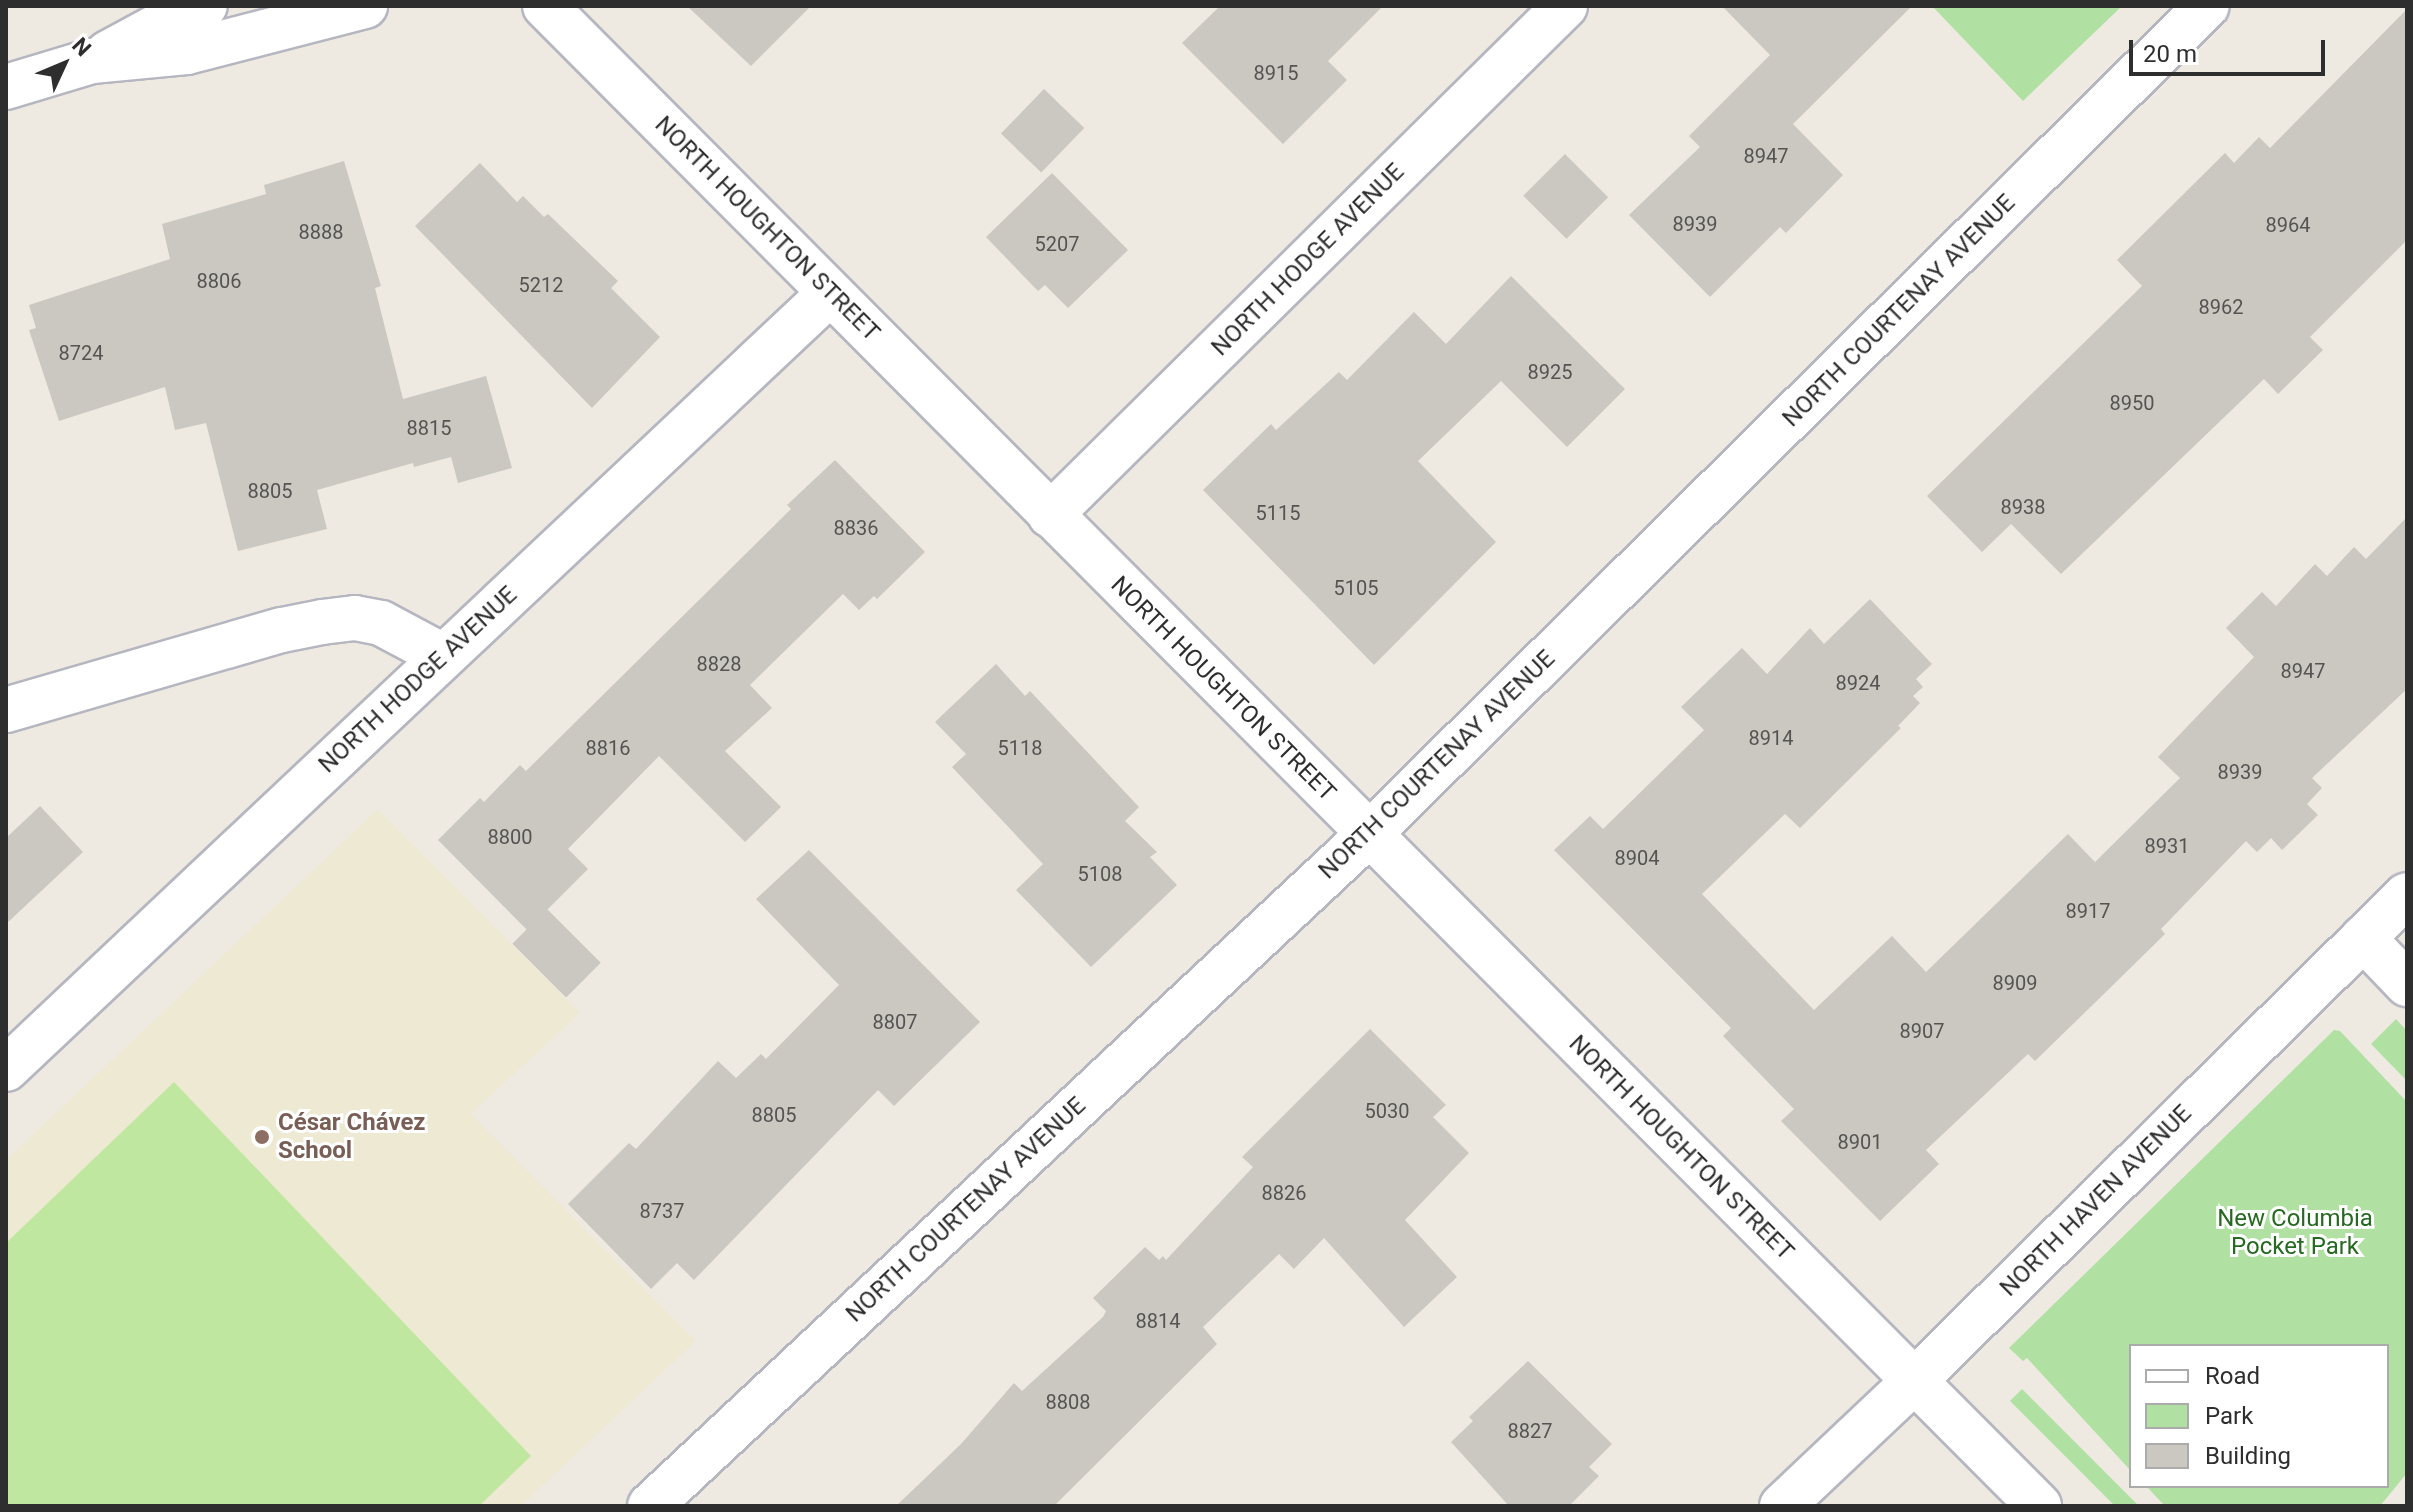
<!DOCTYPE html>
<meta charset="utf-8">
<style>
body{margin:0}
#map{position:relative;width:2413px;height:1512px;overflow:hidden;background:#eeeae2;font-family:Roboto,sans-serif}
div>[style]{position:absolute}
.education>*{inset:0;background:#eee9d3}
.green>*{inset:0;background:#b0e1a2;transform-origin:0 0}
.pitch>*{inset:0;background:#bfe79f}
.building>*{inset:0;background:#cac8c0;transform-origin:0 0}
.roads{filter:drop-shadow(2px 0 #b5b6c0) drop-shadow(-2px 0 #b5b6c0) drop-shadow(0 2px #b5b6c0) drop-shadow(0 -2px #b5b6c0)}
.minor>*{height:44px;margin:-22px;padding:0 22px;transform-origin:22px;border-radius:22px;background:#fff}
.dots>*{width:22px;height:22px;translate:-50% -50%;box-sizing:border-box;border:4px solid #fff;border-radius:50%}
span{translate:-50% -50%;white-space:nowrap;text-align:center;line-height:1.15;-webkit-text-stroke:6px #fff;paint-order:stroke}
.number-label{font-size:20px;color:#555452}
.number-label span{-webkit-text-stroke-width:0}
.street-label{font-size:24px;color:#2e2e2e}
.education-label{font-size:24px;color:#785e54;font-weight:700}
.left{translate:0 -50%;text-align:left}
.park-label{font-size:24px;color:#266920}
.frame{position:absolute;inset:0;border:8px solid #2e2e2e;pointer-events:none}
.legend{position:absolute;left:2129px;top:1344px;width:260px;height:144px;box-sizing:border-box;background:#fff;border:2px solid #ababab;margin:0;padding:10px 14px;list-style:none;font-size:24px;color:#2e2e2e}
.legend li{display:flex;align-items:center;gap:16px;height:40px}
.legend b{width:40px;border:2px solid #ababab}
.north{position:absolute;left:24px;top:24px;width:80px;height:80px;-webkit-text-stroke:6px #fff;paint-order:stroke;rotate:46deg;font-size:22px;font-weight:700;line-height:32px;text-align:center;color:#2e2e2e}
.north::after{content:'';display:block;margin:auto;width:28px;height:36px;background:#2e2e2e;clip-path:polygon(50% 0,100% 100%,50% 72%,0 100%)}
.scale{position:absolute;left:2129px;top:40px;width:196px;height:36px;box-sizing:border-box;border:4px solid #2e2e2e;border-top:0;padding-left:10px;font-size:24px;line-height:28px;white-space:nowrap;color:#2e2e2e;-webkit-text-stroke:6px #fff;paint-order:stroke}
</style>
<div id="map">
<div class="education">
<div style="clip-path:polygon(378px 809px,580px 1013px,471px 1114px,696px 1341px,521px 1506px,6px 1506px,6px 1160px)"></div>
</div>
<div class="green">
<div style="clip-path:polygon(1932px 6px,2122px 6px,2023px 101px)"></div>
<div style="clip-path:polygon(2396px 1019px,2407px 1031px,2407px 1081px,2371px 1044px)"></div>
<div style="clip-path:polygon(2334px 1030px,2340px 1031px,2407px 1102px,2407px 1473px,2380px 1506px,2165px 1506px,2146px 1486px,2387px 1486px,2387px 1346px,2131px 1346px,2131px 1471px,2027px 1358px,2023px 1361px,2009px 1348px)"></div>
<div style="left:2022px;top:1389px;width:164px;height:17px;rotate:45deg"></div>
</div>
<div class="pitch">
<div style="clip-path:polygon(174px 1082px,531px 1456px,479px 1506px,6px 1506px,6px 1243px)"></div>
</div>
<div class="building">
<div style="clip-path:polygon(687px 6px,811px 6px,751px 66px)"></div>
<div style="clip-path:polygon(1220px 6px,1383px 6px,1328px 61px,1347px 80px,1283px 144px,1182px 43px)"></div>
<div style="clip-path:polygon(1722px 6px,1912px 6px,1793px 124px,1843px 175px,1786px 233px,1780px 227px,1710px 297px,1629px 215px,1700px 147px,1689px 136px,1770px 55px)"></div>
<div style="clip-path:polygon(2407px 9px,2407px 240px,2310px 337px,2323px 350px,2278px 394px,2264px 379px,2061px 574px,2011px 524px,1982px 552px,1927px 496px,2142px 286px,2117px 260px,2225px 153px,2234px 163px,2259px 137px,2270px 148px)"></div>
<div style="left:1044px;top:89px;width:56px;height:62px;rotate:44deg"></div>
<div style="left:1565px;top:154px;width:61px;height:59px;rotate:45deg"></div>
<div style="clip-path:polygon(344px 161px,381px 286px,375px 288px,403px 399px,486px 376px,512px 468px,458px 483px,451px 457px,414px 467px,413px 463px,317px 490px,327px 529px,238px 551px,206px 423px,175px 430px,165px 387px,59px 421px,29px 330px,36px 328px,29px 305px,170px 259px,162px 224px,266px 194px,264px 185px)"></div>
<div style="clip-path:polygon(480px 163px,517px 202px,523px 196px,544px 217px,548px 214px,618px 281px,611px 288px,660px 337px,592px 408px,415px 226px)"></div>
<div style="clip-path:polygon(1052px 173px,1128px 250px,1068px 308px,1045px 285px,1038px 291px,986px 237px)"></div>
<div style="clip-path:polygon(1511px 276px,1625px 389px,1567px 447px,1501px 381px,1418px 461px,1496px 542px,1374px 665px,1203px 490px,1271px 424px,1276px 430px,1339px 372px,1347px 380px,1414px 312px,1446px 344px)"></div>
<div style="clip-path:polygon(835px 460px,925px 552px,877px 599px,874px 596px,859px 610px,843px 594px,750px 685px,772px 708px,725px 751px,781px 807px,745px 842px,659px 756px,568px 849px,588px 869px,527px 930px,438px 840px,480px 798px,484px 802px,520px 765px,526px 771px,791px 509px,787px 505px)"></div>
<div style="clip-path:polygon(2407px 517px,2407px 689px,2312px 778px,2322px 788px,2307px 804px,2318px 815px,2282px 850px,2271px 838px,2257px 852px,2246px 841px,2161px 929px,2165px 934px,2110px 988px,2035px 1061px,2028px 1054px,1926px 1150px,1939px 1164px,1880px 1221px,1781px 1121px,1794px 1109px,1723px 1036px,1731px 1028px,1554px 850px,1590px 816px,1603px 829px,1704px 730px,1681px 707px,1742px 648px,1767px 674px,1810px 628px,1824px 644px,1870px 599px,1932px 664px,1916px 679px,1923px 687px,1913px 696px,1920px 703px,1898px 726px,1901px 728px,1800px 828px,1785px 814px,1702px 894px,1814px 1010px,1892px 936px,1926px 972px,2068px 834px,2095px 862px,2180px 778px,2158px 757px,2254px 657px,2226px 628px,2262px 592px,2276px 606px,2315px 564px,2327px 576px,2354px 547px,2366px 559px)"></div>
<div style="clip-path:polygon(996px 664px,1025px 696px,1030px 691px,1139px 807px,1125px 821px,1157px 852px,1150px 857px,1177px 885px,1091px 967px,1016px 890px,1043px 864px,952px 767px,966px 754px,935px 722px)"></div>
<div style="clip-path:polygon(40px 806px,83px 852px,6px 924px,6px 838px)"></div>
<div style="clip-path:polygon(809px 850px,980px 1022px,894px 1106px,878px 1090px,694px 1280px,677px 1263px,651px 1289px,568px 1204px,629px 1143px,636px 1149px,718px 1061px,736px 1078px,761px 1054px,766px 1059px,839px 985px,756px 899px)"></div>
<div style="left:547px;top:909px;width:76px;height:49px;rotate:45deg"></div>
<div style="clip-path:polygon(1370px 1029px,1446px 1105px,1433px 1117px,1469px 1153px,1405px 1220px,1457px 1277px,1404px 1327px,1324px 1238px,1294px 1269px,1279px 1254px,1203px 1327px,1217px 1344px,1054px 1506px,896px 1506px,961px 1444px,1014px 1383px,1022px 1391px,1103px 1317px,1106px 1311px,1093px 1298px,1145px 1247px,1159px 1260px,1163px 1256px,1166px 1260px,1253px 1167px,1242px 1157px)"></div>
<div style="clip-path:polygon(1528px 1361px,1612px 1444px,1589px 1467px,1599px 1476px,1569px 1506px,1509px 1506px,1451px 1442px,1473px 1421px,1469px 1417px)"></div>
</div>
<div class="roads">
<div class="minor">
<div style="left:545px;top:6px;width:2117px;rotate:45.11deg"></div>
<div style="left:108px;top:53px;width:74px;rotate:-28.3deg"></div>
<div style="left:173px;top:18px;width:34px;rotate:-21deg"></div>
<div style="left:6px;top:87px;width:90px;rotate:-16.8deg"></div>
<div style="left:92px;top:61px;width:95px;rotate:-5.4deg"></div>
<div style="left:187px;top:52px;width:184px;rotate:-14.5deg"></div>
<div style="left:1050px;top:515px;width:724px;rotate:-44.66deg"></div>
<div style="left:6px;top:710px;width:287px;rotate:-16.2deg"></div>
<div style="left:282px;top:630px;width:41px;rotate:-11.3deg"></div>
<div style="left:322px;top:622px;width:33px;rotate:-7deg"></div>
<div style="left:355px;top:618px;width:26px;rotate:11deg"></div>
<div style="left:381px;top:623px;width:70px;rotate:28deg"></div>
<div style="left:2363px;top:938px;width:64px;rotate:46.3deg"></div>
<div style="left:6px;top:1069px;width:1132px;rotate:-43.28deg"></div>
<div style="left:650px;top:1506px;width:983px;rotate:-43.06deg"></div>
<div style="left:1368px;top:835px;width:1179px;rotate:-44.66deg"></div>
<div style="left:1782px;top:1506px;width:182px;rotate:-43.4deg"></div>
<div style="left:1914px;top:1381px;width:692px;rotate:-44.59deg"></div>
</div>
</div>
<div class="dots">
<div style="left:262px;top:1137px;background:#8d6e63"></div>
</div>
<div class="number-label">
<span style="left:1276px;top:73px">8915</span>
<span style="left:1766px;top:156px">8947</span>
<span style="left:1695px;top:224px">8939</span>
<span style="left:2288px;top:225px">8964</span>
<span style="left:321px;top:232px">8888</span>
<span style="left:1057px;top:244px">5207</span>
<span style="left:219px;top:281px">8806</span>
<span style="left:541px;top:285px">5212</span>
<span style="left:2221px;top:307px">8962</span>
<span style="left:81px;top:353px">8724</span>
<span style="left:1550px;top:372px">8925</span>
<span style="left:2132px;top:403px">8950</span>
<span style="left:429px;top:428px">8815</span>
<span style="left:270px;top:491px">8805</span>
<span style="left:2023px;top:507px">8938</span>
<span style="left:1278px;top:513px">5115</span>
<span style="left:856px;top:528px">8836</span>
<span style="left:1356px;top:588px">5105</span>
<span style="left:719px;top:664px">8828</span>
<span style="left:2303px;top:671px">8947</span>
<span style="left:1858px;top:683px">8924</span>
<span style="left:1771px;top:738px">8914</span>
<span style="left:608px;top:748px">8816</span>
<span style="left:1020px;top:748px">5118</span>
<span style="left:2240px;top:772px">8939</span>
<span style="left:510px;top:837px">8800</span>
<span style="left:2167px;top:846px">8931</span>
<span style="left:1637px;top:858px">8904</span>
<span style="left:1100px;top:874px">5108</span>
<span style="left:2088px;top:911px">8917</span>
<span style="left:2015px;top:983px">8909</span>
<span style="left:895px;top:1022px">8807</span>
<span style="left:1922px;top:1031px">8907</span>
<span style="left:1387px;top:1111px">5030</span>
<span style="left:774px;top:1115px">8805</span>
<span style="left:1860px;top:1142px">8901</span>
<span style="left:1284px;top:1193px">8826</span>
<span style="left:662px;top:1211px">8737</span>
<span style="left:1158px;top:1321px">8814</span>
<span style="left:1068px;top:1402px">8808</span>
<span style="left:1530px;top:1431px">8827</span>
</div>
<div class="street-label">
<span style="left:767px;top:229px;rotate:45deg">NORTH HOUGHTON STREET</span>
<span style="left:1308px;top:260px;rotate:-45deg">NORTH HODGE AVENUE</span>
<span style="left:1899px;top:311px;rotate:-45deg">NORTH COURTENAY AVENUE</span>
<span style="left:418px;top:680px;rotate:-43deg">NORTH HODGE AVENUE</span>
<span style="left:1223px;top:689px;rotate:45deg">NORTH HOUGHTON STREET</span>
<span style="left:1437px;top:765px;rotate:-44deg">NORTH COURTENAY AVENUE</span>
<span style="left:1681px;top:1148px;rotate:45deg">NORTH HOUGHTON STREET</span>
<span style="left:2096px;top:1201px;rotate:-45deg">NORTH HAVEN AVENUE</span>
<span style="left:966px;top:1210px;rotate:-43deg">NORTH COURTENAY AVENUE</span>
</div>
<div class="education-label">
<span class="left" style="left:278px;top:1137px">César Chávez<br>School</span>
</div>
<div class="park-label">
<span style="left:2295px;top:1233px">New Columbia<br>Pocket Park</span>
</div>
<div class="frame"></div>
<ul class="legend">
<li><b style="height:10px;background:#fff"></b>Road</li>
<li><b style="height:22px;background:#b0e1a2"></b>Park</li>
<li><b style="height:22px;background:#cac8c0"></b>Building</li>
</ul>
<div class="north">N</div>
<div class="scale">20 m</div>
</div>
